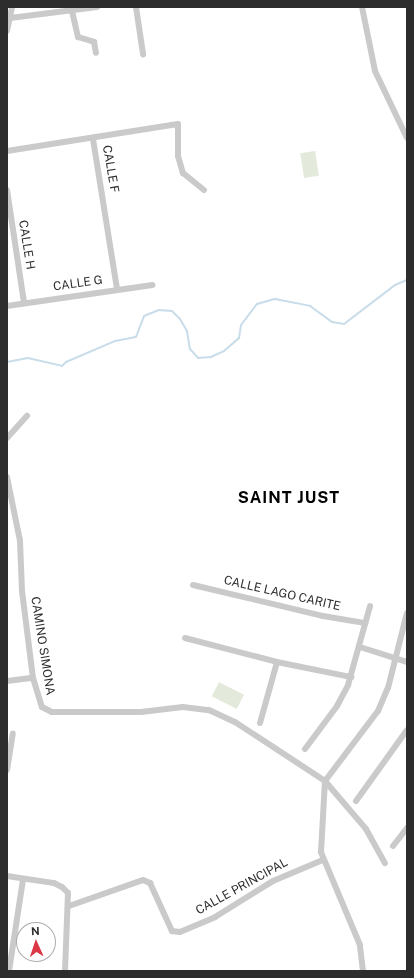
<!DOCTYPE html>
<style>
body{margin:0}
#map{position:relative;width:414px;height:978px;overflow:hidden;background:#fff;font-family:"Public Sans",sans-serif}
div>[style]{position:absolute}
.green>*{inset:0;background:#e3eadb;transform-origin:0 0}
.stream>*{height:2px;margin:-1px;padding:0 1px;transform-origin:1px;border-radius:1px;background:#c8dce9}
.minor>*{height:6px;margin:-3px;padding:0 3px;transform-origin:3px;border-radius:3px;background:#cacaca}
span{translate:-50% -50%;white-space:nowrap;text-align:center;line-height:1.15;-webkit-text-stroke:4px #fff;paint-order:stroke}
.street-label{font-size:12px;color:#2d2d2d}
.district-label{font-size:16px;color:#000;font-weight:700;letter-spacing:1px}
.frame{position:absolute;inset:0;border:8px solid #2d2d2d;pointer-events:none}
.north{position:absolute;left:16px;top:922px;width:40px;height:40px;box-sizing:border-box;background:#fff;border:1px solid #ababab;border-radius:50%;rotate:357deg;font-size:11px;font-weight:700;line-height:16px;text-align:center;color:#2d2d2d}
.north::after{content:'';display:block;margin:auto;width:14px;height:18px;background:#db3744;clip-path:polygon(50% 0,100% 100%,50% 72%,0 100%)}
</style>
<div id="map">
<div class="green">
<div style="left:315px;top:151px;width:25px;height:15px;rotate:81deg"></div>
<div style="left:219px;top:682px;width:28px;height:16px;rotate:27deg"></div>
</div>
<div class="stream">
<div style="left:7px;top:362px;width:21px;rotate:-11deg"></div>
<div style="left:28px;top:358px;width:35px;rotate:13deg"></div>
<div style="left:62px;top:366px;width:6px;rotate:-45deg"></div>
<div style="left:66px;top:362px;width:53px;rotate:-23.2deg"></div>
<div style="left:115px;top:341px;width:21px;rotate:-11deg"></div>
<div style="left:136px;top:337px;width:22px;rotate:-69deg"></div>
<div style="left:144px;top:316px;width:16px;rotate:-22deg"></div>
<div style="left:159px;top:310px;width:13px;rotate:4deg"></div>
<div style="left:172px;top:311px;width:11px;rotate:45deg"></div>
<div style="left:180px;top:319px;width:14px;rotate:60deg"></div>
<div style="left:187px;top:331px;width:18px;rotate:81deg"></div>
<div style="left:190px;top:349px;width:12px;rotate:48deg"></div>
<div style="left:198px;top:358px;width:13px;rotate:-4deg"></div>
<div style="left:211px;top:357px;width:14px;rotate:-25deg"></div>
<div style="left:224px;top:351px;width:20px;rotate:-41deg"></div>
<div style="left:239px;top:338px;width:13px;rotate:-81deg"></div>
<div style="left:241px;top:325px;width:26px;rotate:-53deg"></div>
<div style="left:257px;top:304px;width:19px;rotate:-16deg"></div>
<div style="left:275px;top:299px;width:36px;rotate:11deg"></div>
<div style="left:310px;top:306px;width:27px;rotate:36deg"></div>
<div style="left:332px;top:322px;width:12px;rotate:9deg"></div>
<div style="left:344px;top:324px;width:64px;rotate:-37.4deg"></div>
<div style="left:395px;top:285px;width:13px;rotate:-23deg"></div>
</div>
<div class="minor">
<div style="left:136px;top:7px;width:48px;rotate:81.5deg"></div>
<div style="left:362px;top:7px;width:65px;rotate:78.5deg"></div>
<div style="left:375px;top:71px;width:74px;rotate:64.5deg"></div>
<div style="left:72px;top:11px;width:27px;rotate:77deg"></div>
<div style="left:78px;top:37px;width:17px;rotate:17deg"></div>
<div style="left:94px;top:42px;width:11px;rotate:80deg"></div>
<div style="left:10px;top:18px;width:88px;rotate:-7.2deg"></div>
<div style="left:7px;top:31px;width:25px;rotate:-78deg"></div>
<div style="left:93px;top:139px;width:152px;rotate:80.9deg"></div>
<div style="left:7px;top:151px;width:173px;rotate:-9deg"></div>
<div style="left:178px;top:124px;width:32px;rotate:90deg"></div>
<div style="left:178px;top:156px;width:18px;rotate:74deg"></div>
<div style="left:183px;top:173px;width:27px;rotate:39deg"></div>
<div style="left:7px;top:190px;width:114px;rotate:81.4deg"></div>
<div style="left:7px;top:306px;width:147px;rotate:-8.2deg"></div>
<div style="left:7px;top:438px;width:30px;rotate:-48deg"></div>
<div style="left:7px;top:477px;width:65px;rotate:78.5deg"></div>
<div style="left:20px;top:541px;width:50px;rotate:87.7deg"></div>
<div style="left:22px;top:591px;width:88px;rotate:82.8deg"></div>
<div style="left:33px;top:678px;width:30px;rotate:73deg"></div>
<div style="left:42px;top:707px;width:11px;rotate:27deg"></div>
<div style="left:52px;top:712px;width:89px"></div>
<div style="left:141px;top:712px;width:42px;rotate:-6.8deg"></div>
<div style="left:183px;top:707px;width:26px;rotate:7deg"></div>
<div style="left:209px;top:710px;width:29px;rotate:25deg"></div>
<div style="left:235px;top:722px;width:108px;rotate:33.2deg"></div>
<div style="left:325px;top:781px;width:63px;rotate:49.5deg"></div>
<div style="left:366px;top:829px;width:39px;rotate:61deg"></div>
<div style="left:193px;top:585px;width:134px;rotate:13.4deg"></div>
<div style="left:323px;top:616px;width:43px;rotate:9.5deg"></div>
<div style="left:185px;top:638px;width:95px;rotate:14.6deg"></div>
<div style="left:277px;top:662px;width:76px;rotate:11.5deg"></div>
<div style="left:360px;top:647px;width:49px;rotate:17.7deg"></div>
<div style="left:7px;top:681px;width:26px;rotate:-7deg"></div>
<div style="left:260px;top:723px;width:63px;rotate:-74.4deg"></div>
<div style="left:305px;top:749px;width:54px;rotate:-53.3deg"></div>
<div style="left:337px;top:706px;width:24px;rotate:-62deg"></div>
<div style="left:348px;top:685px;width:82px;rotate:-74.4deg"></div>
<div style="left:7px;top:770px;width:37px;rotate:-81deg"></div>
<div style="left:356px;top:801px;width:87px;rotate:-54.3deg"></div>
<div style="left:393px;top:846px;width:23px;rotate:-52deg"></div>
<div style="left:7px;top:876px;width:48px;rotate:8.5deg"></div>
<div style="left:54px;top:883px;width:9px;rotate:27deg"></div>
<div style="left:62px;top:887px;width:8px;rotate:45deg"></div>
<div style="left:68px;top:893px;width:78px;rotate:92.2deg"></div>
<div style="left:69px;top:906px;width:78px;rotate:-19.4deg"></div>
<div style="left:143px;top:880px;width:8px;rotate:23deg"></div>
<div style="left:150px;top:883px;width:53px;rotate:65.4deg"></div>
<div style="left:172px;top:931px;width:8px;rotate:7deg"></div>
<div style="left:180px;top:932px;width:38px;rotate:-23deg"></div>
<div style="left:215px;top:917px;width:68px;rotate:-31.8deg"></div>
<div style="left:273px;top:881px;width:54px;rotate:-22.8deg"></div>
<div style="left:9px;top:971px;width:93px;rotate:-81.3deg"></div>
<div style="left:363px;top:971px;width:26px;rotate:-97deg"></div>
<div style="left:360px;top:945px;width:101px;rotate:-112.8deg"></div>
<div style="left:321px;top:852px;width:71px;rotate:-86.8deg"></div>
<div style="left:325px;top:781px;width:88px;rotate:-52.9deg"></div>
<div style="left:378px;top:711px;width:25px;rotate:-67deg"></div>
<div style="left:388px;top:688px;width:77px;rotate:-75.8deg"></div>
</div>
<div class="street-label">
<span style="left:110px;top:169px;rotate:80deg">CALLE F</span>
<span style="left:26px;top:245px;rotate:81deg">CALLE H</span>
<span style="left:78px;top:284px;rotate:-8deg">CALLE G</span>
<span style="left:282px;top:594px;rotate:13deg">CALLE LAGO CARITE</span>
<span style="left:42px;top:646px;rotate:81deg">CAMINO SIMONA</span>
<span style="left:242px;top:887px;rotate:-29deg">CALLE PRINCIPAL</span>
</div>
<div class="district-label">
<span style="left:289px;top:498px">SAINT JUST</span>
</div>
<div class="frame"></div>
<div class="north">N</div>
</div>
